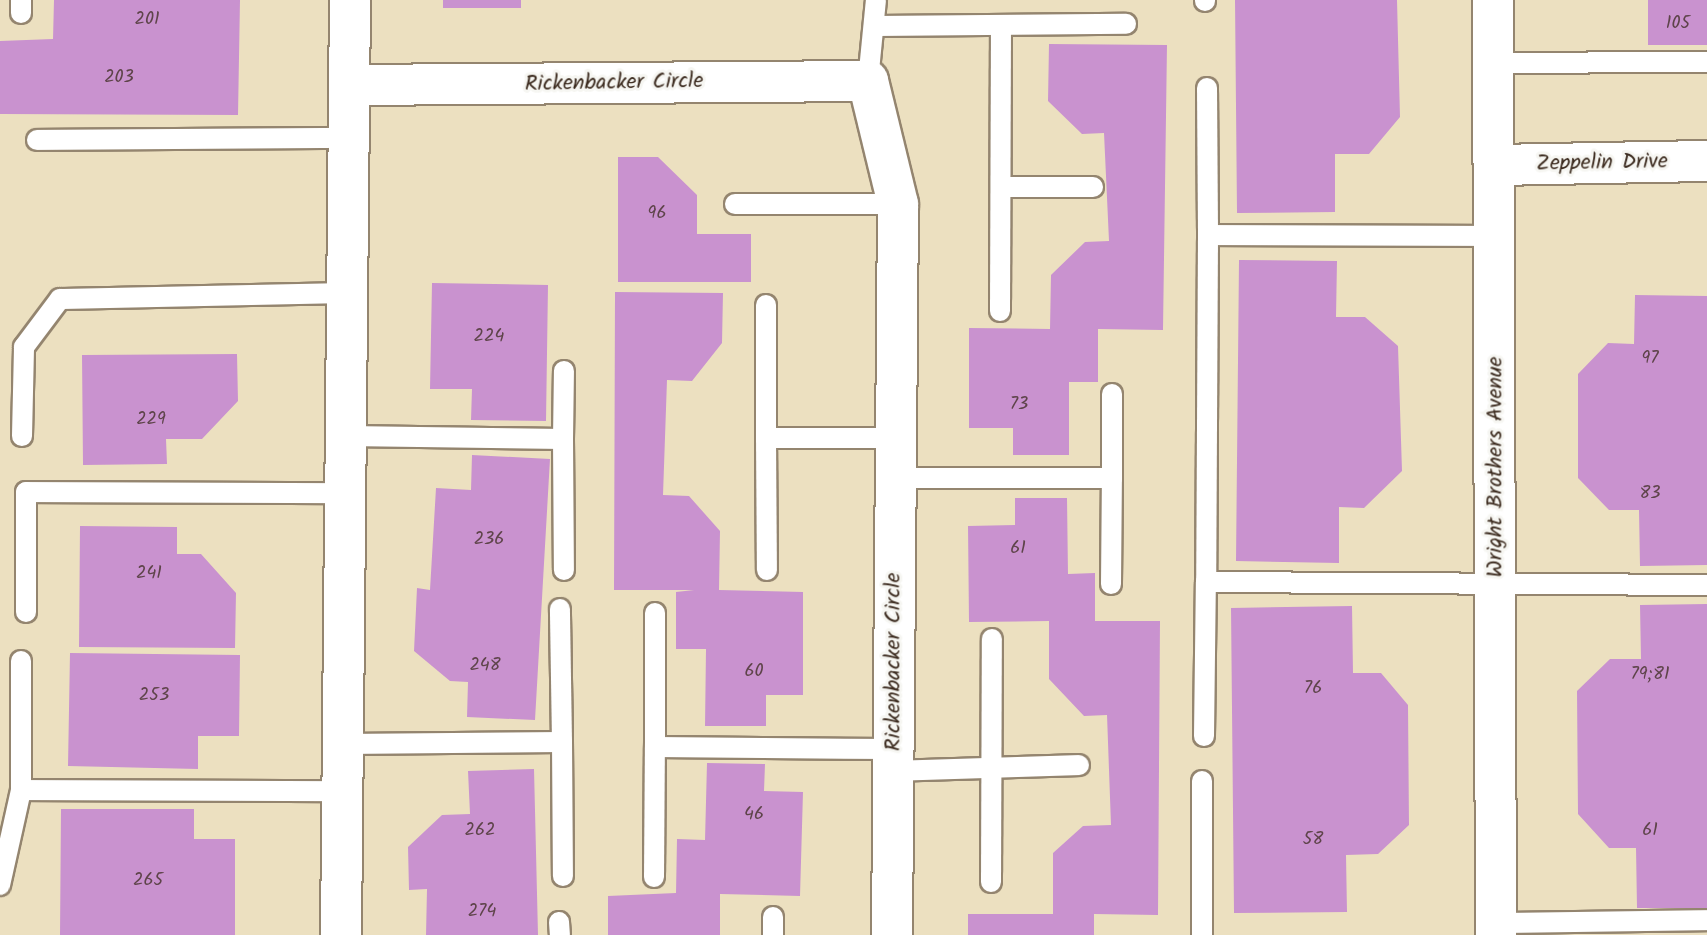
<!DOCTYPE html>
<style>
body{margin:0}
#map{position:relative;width:1707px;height:935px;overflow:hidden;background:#ece0c0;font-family:Kalam,sans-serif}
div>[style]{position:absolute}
.building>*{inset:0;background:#c992cf;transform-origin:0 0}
.roads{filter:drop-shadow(2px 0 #94856f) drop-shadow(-2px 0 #94856f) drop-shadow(0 2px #94856f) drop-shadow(0 -2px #94856f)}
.lane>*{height:20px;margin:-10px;padding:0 10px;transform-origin:10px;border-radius:10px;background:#fff}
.street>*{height:40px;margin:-20px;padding:0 20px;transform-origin:20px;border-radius:20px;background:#fff}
span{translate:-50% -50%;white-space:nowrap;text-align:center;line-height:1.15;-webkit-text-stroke:6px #f6f6f2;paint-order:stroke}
.number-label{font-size:18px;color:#5e444a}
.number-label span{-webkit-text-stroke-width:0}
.street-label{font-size:22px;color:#3b2a1e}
</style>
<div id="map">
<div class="building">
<div style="clip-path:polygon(54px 0,240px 0,238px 115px,0 114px,0 41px,53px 39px)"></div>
<div style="left:443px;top:0;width:78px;height:8px"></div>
<div style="clip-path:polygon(1235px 0,1397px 0,1400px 117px,1369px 154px,1335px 154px,1335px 212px,1237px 213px)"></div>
<div style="left:1648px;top:0;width:59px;height:45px"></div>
<div style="clip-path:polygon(1049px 44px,1167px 45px,1163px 330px,1098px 329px,1098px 382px,1069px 382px,1069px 455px,1013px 455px,1013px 428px,969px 428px,969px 328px,1050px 329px,1051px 275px,1085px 242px,1109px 241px,1104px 133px,1082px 134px,1048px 101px)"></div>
<div style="clip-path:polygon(618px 157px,658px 157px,697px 195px,697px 234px,751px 234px,751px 282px,618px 282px)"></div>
<div style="clip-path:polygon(1239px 260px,1337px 261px,1336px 317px,1365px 317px,1398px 346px,1402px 471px,1364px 508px,1339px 507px,1339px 563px,1236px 561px)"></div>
<div style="clip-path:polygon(432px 283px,548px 285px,546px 421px,471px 420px,472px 389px,430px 389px)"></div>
<div style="clip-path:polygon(615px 292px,723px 293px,722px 343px,692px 381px,667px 380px,663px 495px,689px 496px,720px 531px,719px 590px,803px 592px,803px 695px,766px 695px,766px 726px,705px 726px,706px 649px,676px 649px,676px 592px,694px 590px,614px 590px)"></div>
<div style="clip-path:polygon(1635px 295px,1707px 296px,1707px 565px,1640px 566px,1639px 510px,1609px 510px,1578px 478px,1578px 374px,1608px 343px,1634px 344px)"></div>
<div style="clip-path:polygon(237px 354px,238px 401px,202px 439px,166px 439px,167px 464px,83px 465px,82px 355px)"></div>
<div style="clip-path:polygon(472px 455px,550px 459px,535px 720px,467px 717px,468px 682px,450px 681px,414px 651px,417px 588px,430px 590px,436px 488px,471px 490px)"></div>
<div style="clip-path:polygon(1015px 498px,1067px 498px,1068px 574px,1095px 573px,1095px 621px,1160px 621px,1158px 915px,1094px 914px,1094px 935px,968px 935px,968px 914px,1053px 914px,1053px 853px,1083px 826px,1111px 825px,1107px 715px,1084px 716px,1049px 679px,1049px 621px,969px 622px,968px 526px,1015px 525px)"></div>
<div style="clip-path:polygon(80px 526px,177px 527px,177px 554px,201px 554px,236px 593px,235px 648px,79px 647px)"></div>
<div style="clip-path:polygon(1707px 604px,1707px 908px,1637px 908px,1636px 848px,1609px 848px,1578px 814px,1577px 691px,1610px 659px,1641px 659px,1640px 605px)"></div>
<div style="clip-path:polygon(1352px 606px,1353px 673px,1381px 673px,1408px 705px,1409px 825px,1378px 854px,1346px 855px,1347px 912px,1234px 913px,1231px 608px)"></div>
<div style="clip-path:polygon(70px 653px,240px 655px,239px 736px,198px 736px,198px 769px,68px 766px)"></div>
<div style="clip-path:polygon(707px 763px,765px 764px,764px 791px,803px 792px,800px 896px,720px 894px,720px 935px,608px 935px,608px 896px,676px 893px,677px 839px,705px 840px)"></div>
<div style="clip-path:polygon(534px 769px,538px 935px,426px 935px,427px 889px,409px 890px,408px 847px,442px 815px,470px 814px,468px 771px)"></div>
<div style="clip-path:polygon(61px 809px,194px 809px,194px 839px,235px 839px,235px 935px,60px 935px)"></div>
</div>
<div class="roads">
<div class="lane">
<div style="left:21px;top:0;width:13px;rotate:90deg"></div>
<div style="left:1205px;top:1px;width:1px;rotate:-90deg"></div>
<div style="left:876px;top:26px;width:250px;rotate:-0.5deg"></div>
<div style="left:1494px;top:63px;width:213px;rotate:-0.3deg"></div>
<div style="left:868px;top:81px;width:81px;rotate:-84.4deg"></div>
<div style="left:1207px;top:88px;width:147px;rotate:89.6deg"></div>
<div style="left:37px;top:140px;width:313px;rotate:-0.4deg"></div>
<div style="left:1001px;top:187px;width:92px"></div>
<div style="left:735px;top:204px;width:163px"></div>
<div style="left:1496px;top:236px;width:288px;rotate:-179.8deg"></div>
<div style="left:1208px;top:235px;width:347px;rotate:90.3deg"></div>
<div style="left:1206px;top:582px;width:501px;rotate:0.34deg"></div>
<div style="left:766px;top:305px;width:133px;rotate:90deg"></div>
<div style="left:766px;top:438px;width:130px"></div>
<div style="left:1000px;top:311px;width:286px;rotate:-89.8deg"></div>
<div style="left:22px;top:436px;width:89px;rotate:-88.7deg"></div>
<div style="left:24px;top:347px;width:60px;rotate:-53.1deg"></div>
<div style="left:60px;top:299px;width:288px;rotate:-1.2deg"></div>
<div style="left:347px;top:436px;width:216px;rotate:0.8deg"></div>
<div style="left:563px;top:439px;width:131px;rotate:89.6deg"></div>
<div style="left:766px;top:438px;width:132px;rotate:89.6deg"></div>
<div style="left:563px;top:439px;width:68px;rotate:-89.2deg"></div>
<div style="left:896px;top:478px;width:216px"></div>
<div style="left:1112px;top:478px;width:84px;rotate:-90deg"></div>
<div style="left:1111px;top:584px;width:106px;rotate:-89.5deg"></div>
<div style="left:26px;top:612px;width:120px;rotate:-90deg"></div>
<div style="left:26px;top:492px;width:320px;rotate:0.2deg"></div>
<div style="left:655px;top:613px;width:134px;rotate:90deg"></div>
<div style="left:655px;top:747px;width:238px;rotate:0.5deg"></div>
<div style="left:21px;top:661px;width:129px;rotate:90deg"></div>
<div style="left:21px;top:790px;width:322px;rotate:0.2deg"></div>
<div style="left:1204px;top:736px;width:154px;rotate:-89.3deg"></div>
<div style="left:562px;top:742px;width:134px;rotate:89.6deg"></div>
<div style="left:343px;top:744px;width:219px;rotate:-0.5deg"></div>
<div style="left:562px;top:742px;width:133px;rotate:-90.9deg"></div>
<div style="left:893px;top:771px;width:186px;rotate:-1.8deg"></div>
<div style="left:1202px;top:781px;width:154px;rotate:90deg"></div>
<div style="left:654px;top:877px;width:130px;rotate:-89.6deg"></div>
<div style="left:991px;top:882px;width:243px;rotate:-89.8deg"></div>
<div style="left:0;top:885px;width:97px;rotate:-77.5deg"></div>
<div style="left:773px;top:917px;width:18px;rotate:90deg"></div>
<div style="left:559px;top:922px;width:13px;rotate:86deg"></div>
<div style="left:1496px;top:923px;width:211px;rotate:-0.8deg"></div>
</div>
<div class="street">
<div style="left:1493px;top:0;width:935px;rotate:89.82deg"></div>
<div style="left:350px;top:85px;width:518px;rotate:-0.44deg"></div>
<div style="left:868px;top:81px;width:127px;rotate:76.3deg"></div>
<div style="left:898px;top:204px;width:731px;rotate:90.47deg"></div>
<div style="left:1496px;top:165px;width:211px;rotate:-1.1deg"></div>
<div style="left:341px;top:935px;width:935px;rotate:-89.45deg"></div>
</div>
</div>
<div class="number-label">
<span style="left:147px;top:20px">201</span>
<span style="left:1678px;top:24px">105</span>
<span style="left:119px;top:78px">203</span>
<span style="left:657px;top:214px">96</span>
<span style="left:489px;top:337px">224</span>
<span style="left:1650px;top:359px">97</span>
<span style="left:1019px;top:405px">73</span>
<span style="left:151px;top:420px">229</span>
<span style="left:1650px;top:494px">83</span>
<span style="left:489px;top:540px">236</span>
<span style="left:1018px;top:549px">61</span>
<span style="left:149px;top:574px">241</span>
<span style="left:485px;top:666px">248</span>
<span style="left:754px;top:672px">60</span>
<span style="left:1650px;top:675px">79;81</span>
<span style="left:1313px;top:689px">76</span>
<span style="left:154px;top:696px">253</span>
<span style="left:754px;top:815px">46</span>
<span style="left:480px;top:831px">262</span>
<span style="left:1650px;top:831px">61</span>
<span style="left:1313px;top:840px">58</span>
<span style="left:148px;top:881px">265</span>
<span style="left:482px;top:912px">274</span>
</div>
<div class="street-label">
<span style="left:614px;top:83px;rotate:-1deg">Rickenbacker Circle</span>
<span style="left:1602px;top:163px;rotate:-1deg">Zeppelin Drive</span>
<span style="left:1496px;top:467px;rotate:-90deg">Wright Brothers Avenue</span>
<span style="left:894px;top:662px;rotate:-90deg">Rickenbacker Circle</span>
</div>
</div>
